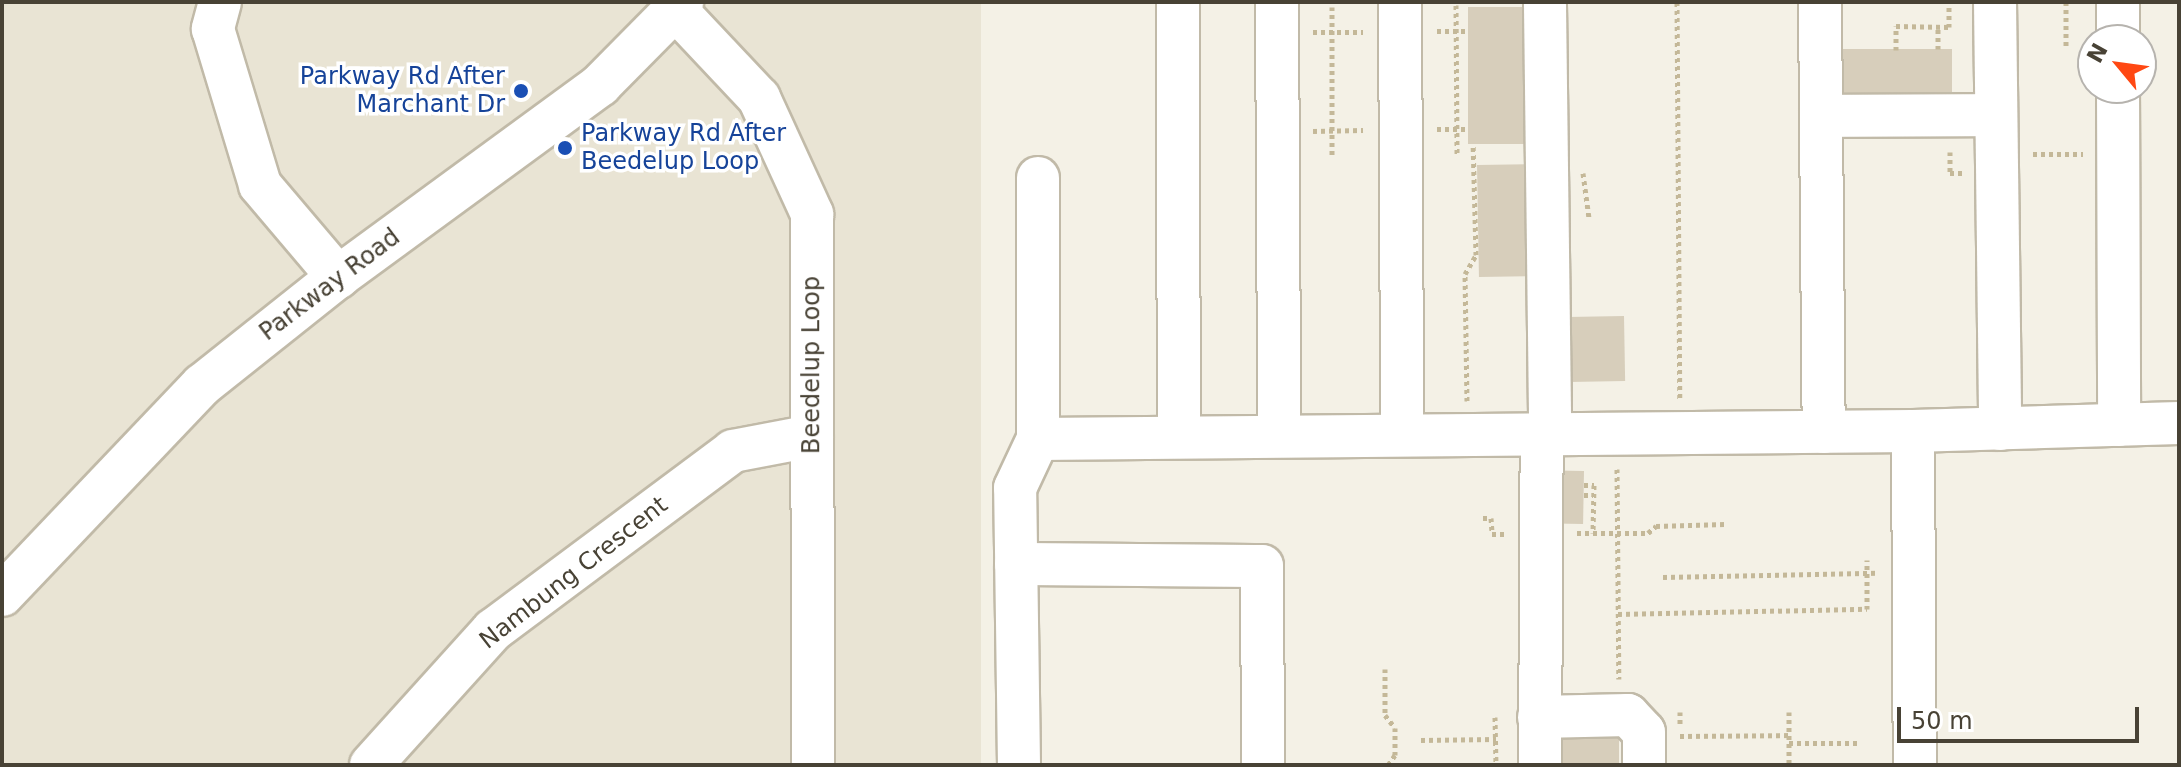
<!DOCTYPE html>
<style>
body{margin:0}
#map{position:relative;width:2181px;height:767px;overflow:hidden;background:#f4f1e6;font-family:"DejaVu Sans",sans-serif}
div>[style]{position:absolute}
.residential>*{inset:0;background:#e9e4d4;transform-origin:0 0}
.building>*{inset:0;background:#d7cebb;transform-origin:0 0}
.path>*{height:5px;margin-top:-2.5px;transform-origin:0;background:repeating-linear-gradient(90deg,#c4b898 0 4px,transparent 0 8px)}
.roads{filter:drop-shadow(2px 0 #c1baa8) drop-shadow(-2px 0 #c1baa8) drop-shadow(0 2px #c1baa8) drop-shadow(0 -2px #c1baa8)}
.minor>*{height:42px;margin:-21px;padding:0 21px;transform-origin:21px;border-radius:21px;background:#fff}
.dots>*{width:22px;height:22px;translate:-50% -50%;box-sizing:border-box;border:4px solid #fff;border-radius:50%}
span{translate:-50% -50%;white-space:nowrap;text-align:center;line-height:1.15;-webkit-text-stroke:7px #fff;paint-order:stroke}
.transit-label{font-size:24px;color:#164399}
.right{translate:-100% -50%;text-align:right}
.left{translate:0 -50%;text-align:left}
.street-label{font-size:24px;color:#484235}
.frame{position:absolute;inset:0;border:4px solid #484235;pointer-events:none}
.north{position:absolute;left:2077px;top:24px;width:80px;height:80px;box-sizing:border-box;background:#fff;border:2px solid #b6b3ae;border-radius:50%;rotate:299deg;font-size:22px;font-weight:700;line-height:32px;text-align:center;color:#484235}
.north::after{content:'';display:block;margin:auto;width:28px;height:36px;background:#ff4813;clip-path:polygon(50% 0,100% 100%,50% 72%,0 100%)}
.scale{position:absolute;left:1897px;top:707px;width:242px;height:36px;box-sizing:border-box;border:4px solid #484235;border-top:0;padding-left:10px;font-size:24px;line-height:28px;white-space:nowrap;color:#484235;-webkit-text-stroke:6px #fff;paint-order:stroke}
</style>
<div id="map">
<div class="residential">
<div style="left:2px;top:2px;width:979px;height:763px"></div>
</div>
<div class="building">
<div style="left:1468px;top:7px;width:58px;height:137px"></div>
<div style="left:1952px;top:49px;width:52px;height:112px;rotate:90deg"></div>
<div style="left:1538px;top:164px;width:112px;height:61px;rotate:89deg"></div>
<div style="left:1624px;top:316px;width:65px;height:56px;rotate:89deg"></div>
<div style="left:1584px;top:471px;width:53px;height:28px;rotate:91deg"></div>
<div style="left:1558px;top:736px;width:61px;height:29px"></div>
</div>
<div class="path">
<div style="left:1677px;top:2px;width:398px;rotate:89.6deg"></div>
<div style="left:2066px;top:2px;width:46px;rotate:90deg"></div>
<div style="left:1456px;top:5px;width:150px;rotate:89.6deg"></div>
<div style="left:1332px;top:7px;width:148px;rotate:90deg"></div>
<div style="left:1437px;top:31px;width:32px"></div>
<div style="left:1313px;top:32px;width:50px"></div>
<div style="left:1938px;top:49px;width:22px;rotate:-90deg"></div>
<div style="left:1896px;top:50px;width:24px;rotate:-90deg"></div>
<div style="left:1896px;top:26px;width:53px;rotate:1.1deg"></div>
<div style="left:1949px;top:27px;width:25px;rotate:-90deg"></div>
<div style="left:1437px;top:129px;width:31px"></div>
<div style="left:1313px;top:131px;width:50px;rotate:-1.1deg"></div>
<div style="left:1950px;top:152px;width:21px;rotate:90deg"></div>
<div style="left:1950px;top:173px;width:13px"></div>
<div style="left:2033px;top:154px;width:50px"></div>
<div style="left:1583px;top:173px;width:45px;rotate:82.4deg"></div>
<div style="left:1467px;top:401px;width:127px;rotate:-90.9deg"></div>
<div style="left:1465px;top:274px;width:22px;rotate:-60deg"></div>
<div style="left:1476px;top:255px;width:111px;rotate:-91.5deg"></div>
<div style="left:1617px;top:469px;width:210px;rotate:89.5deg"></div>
<div style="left:1584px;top:485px;width:10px"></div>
<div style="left:1594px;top:485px;width:48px;rotate:91.2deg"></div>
<div style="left:1584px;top:495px;width:9px"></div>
<div style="left:1483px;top:518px;width:8px"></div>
<div style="left:1491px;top:518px;width:16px;rotate:86deg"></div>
<div style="left:1492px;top:534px;width:15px"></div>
<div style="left:1577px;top:533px;width:71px"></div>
<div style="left:1648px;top:533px;width:11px;rotate:-41deg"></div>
<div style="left:1656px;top:526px;width:69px;rotate:-1.7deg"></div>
<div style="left:1663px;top:577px;width:215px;rotate:-1.1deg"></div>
<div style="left:1618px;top:614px;width:249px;rotate:-1.2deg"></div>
<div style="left:1867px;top:609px;width:49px;rotate:-90deg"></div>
<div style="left:1385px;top:669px;width:46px;rotate:90deg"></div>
<div style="left:1385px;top:715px;width:16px;rotate:52deg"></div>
<div style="left:1395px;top:728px;width:27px;rotate:90deg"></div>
<div style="left:1395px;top:755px;width:12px;rotate:125deg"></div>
<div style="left:1680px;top:712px;width:12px;rotate:90deg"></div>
<div style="left:1789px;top:712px;width:53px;rotate:90deg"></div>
<div style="left:1495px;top:717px;width:48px;rotate:88.8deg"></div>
<div style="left:1680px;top:736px;width:109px;rotate:-0.5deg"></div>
<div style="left:1421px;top:740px;width:75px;rotate:-0.8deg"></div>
<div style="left:1789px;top:743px;width:71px"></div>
</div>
<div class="roads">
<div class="minor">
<div style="left:220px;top:2px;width:28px;rotate:105deg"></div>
<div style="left:213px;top:29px;width:163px;rotate:73.2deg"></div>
<div style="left:260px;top:185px;width:121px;rotate:49.7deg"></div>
<div style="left:1178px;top:2px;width:435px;rotate:89.9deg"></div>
<div style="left:1277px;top:2px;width:434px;rotate:89.7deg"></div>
<div style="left:1400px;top:2px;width:433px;rotate:89.7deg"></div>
<div style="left:1820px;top:2px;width:430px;rotate:89.5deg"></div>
<div style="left:1995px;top:2px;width:427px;rotate:89.3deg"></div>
<div style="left:2118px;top:2px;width:38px;rotate:90deg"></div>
<div style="left:1545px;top:5px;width:429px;rotate:89.3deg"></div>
<div style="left:676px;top:10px;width:121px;rotate:46.7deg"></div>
<div style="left:759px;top:98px;width:128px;rotate:65.4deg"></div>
<div style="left:812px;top:214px;width:551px;rotate:89.9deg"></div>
<div style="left:2118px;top:88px;width:337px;rotate:89.8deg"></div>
<div style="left:1821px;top:116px;width:175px;rotate:-0.3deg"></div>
<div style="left:1913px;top:431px;width:334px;rotate:89.7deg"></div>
<div style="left:1038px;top:439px;width:875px;rotate:-0.52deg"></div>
<div style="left:1913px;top:431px;width:266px;rotate:-1.7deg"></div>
<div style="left:1016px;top:564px;width:246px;rotate:0.5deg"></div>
<div style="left:1262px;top:566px;width:199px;rotate:89.7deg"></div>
<div style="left:2px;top:595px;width:290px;rotate:-46.4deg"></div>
<div style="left:202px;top:385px;width:174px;rotate:-38.5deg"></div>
<div style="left:338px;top:277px;width:325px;rotate:-36.2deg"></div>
<div style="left:600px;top:85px;width:117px;rotate:-45.3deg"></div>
<div style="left:1539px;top:717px;width:89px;rotate:-1.3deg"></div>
<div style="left:1628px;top:715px;width:23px;rotate:47deg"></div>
<div style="left:1644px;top:732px;width:33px;rotate:90deg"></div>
<div style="left:371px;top:765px;width:182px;rotate:-47.9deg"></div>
<div style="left:493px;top:630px;width:299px;rotate:-36.7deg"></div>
<div style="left:733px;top:451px;width:80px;rotate:-10.8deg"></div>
<div style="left:1019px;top:765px;width:277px;rotate:-90.8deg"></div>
<div style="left:1015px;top:488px;width:54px;rotate:-64.9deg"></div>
<div style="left:1038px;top:439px;width:261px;rotate:-90deg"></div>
<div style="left:1540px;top:765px;width:331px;rotate:-89.7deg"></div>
</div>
</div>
<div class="dots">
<div style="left:521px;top:91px;background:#1a4fb4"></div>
<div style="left:565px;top:148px;background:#1a4fb4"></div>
</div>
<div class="transit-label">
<span class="right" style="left:505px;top:91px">Parkway Rd After<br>Marchant Dr</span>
<span class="left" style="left:581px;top:148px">Parkway Rd After<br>Beedelup Loop</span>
</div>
<div class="street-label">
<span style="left:330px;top:285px;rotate:-37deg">Parkway Road</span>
<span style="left:812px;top:365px;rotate:-90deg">Beedelup Loop</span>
<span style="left:574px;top:573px;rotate:-38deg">Nambung Crescent</span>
</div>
<div class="frame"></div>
<div class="north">N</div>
<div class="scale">50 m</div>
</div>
